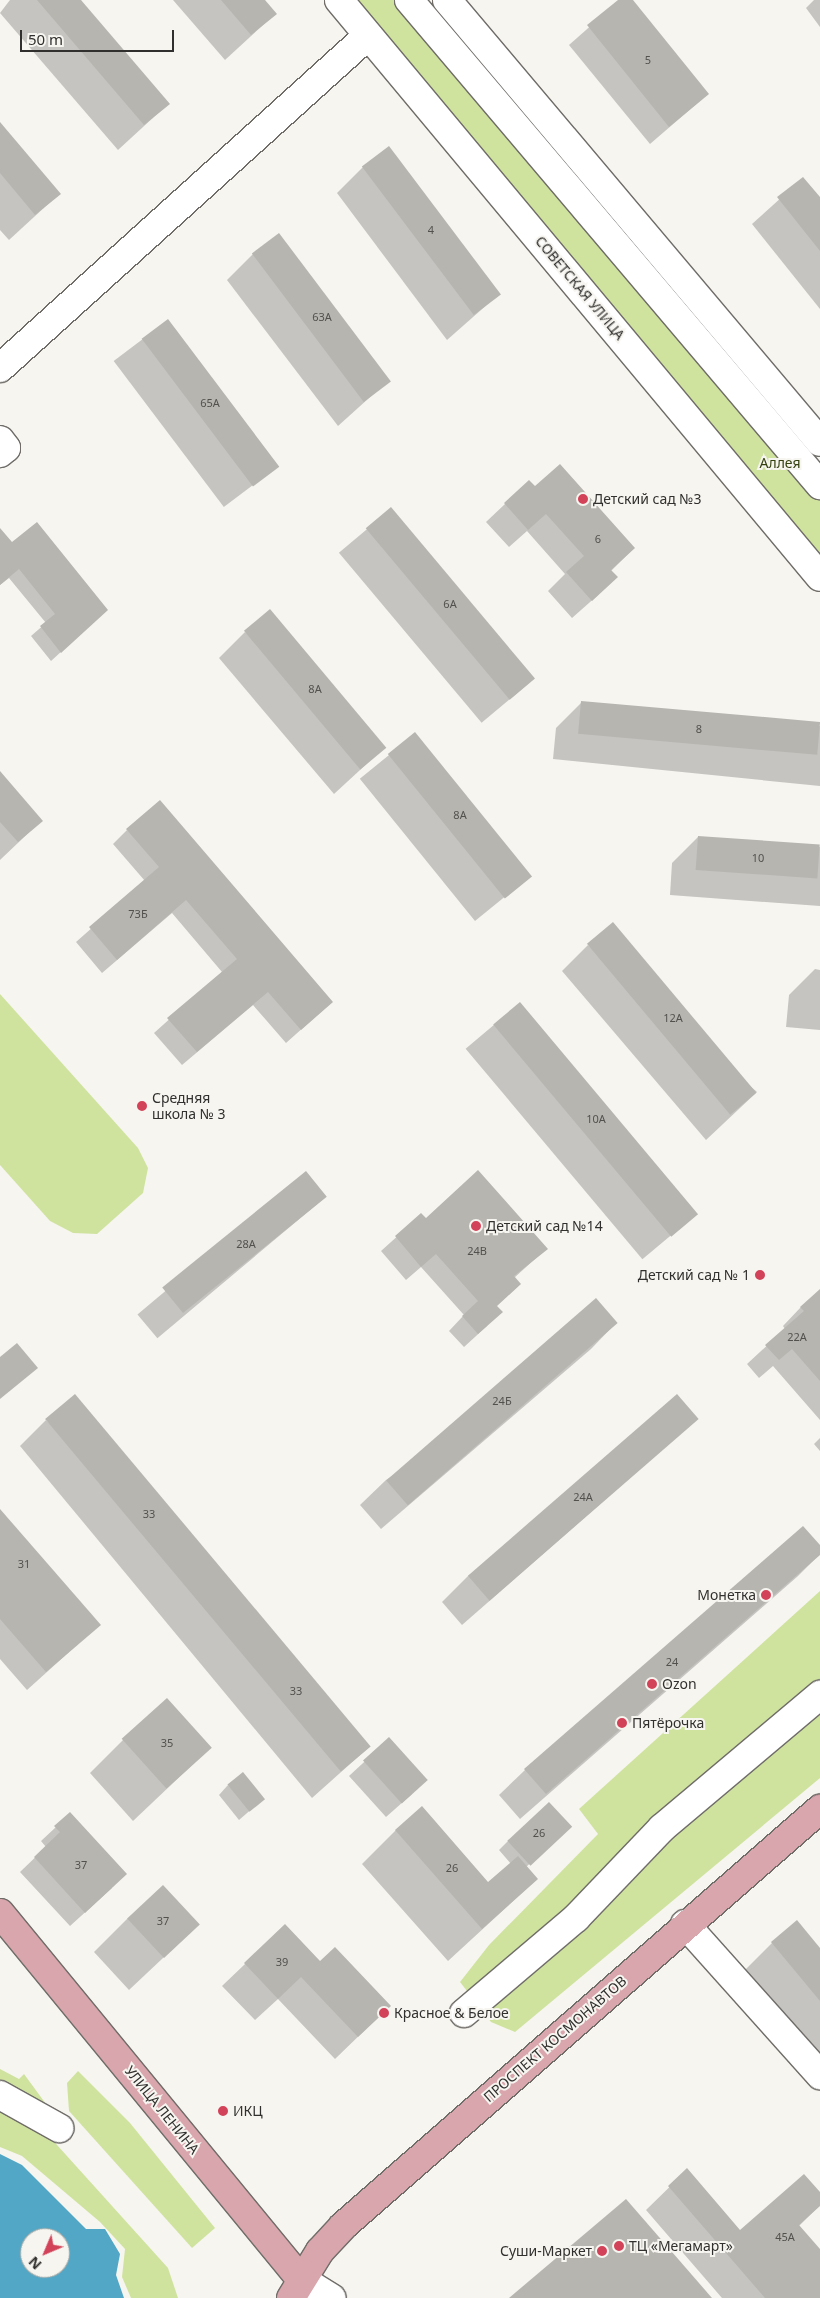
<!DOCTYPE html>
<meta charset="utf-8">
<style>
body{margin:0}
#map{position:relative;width:820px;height:2298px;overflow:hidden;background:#f7f5f0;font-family:"Noto Sans",sans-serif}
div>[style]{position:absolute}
.green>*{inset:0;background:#cfe39f}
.water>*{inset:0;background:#51a7c5}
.shadow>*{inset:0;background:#0003;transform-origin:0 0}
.building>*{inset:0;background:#b7b5b0;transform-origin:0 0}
.roads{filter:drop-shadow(1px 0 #706d69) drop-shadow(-1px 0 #706d69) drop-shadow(0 1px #706d69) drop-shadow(0 -1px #706d69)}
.minor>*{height:28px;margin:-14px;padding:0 14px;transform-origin:14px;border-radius:14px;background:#fff}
.major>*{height:28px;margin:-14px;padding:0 14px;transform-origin:14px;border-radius:14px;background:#d8a6ac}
.dots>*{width:14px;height:14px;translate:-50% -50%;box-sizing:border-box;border:2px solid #f7f5f0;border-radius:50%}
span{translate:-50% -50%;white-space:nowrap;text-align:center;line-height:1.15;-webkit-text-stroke:4px #f7f5f0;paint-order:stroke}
.number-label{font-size:11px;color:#52514e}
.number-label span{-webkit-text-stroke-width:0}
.street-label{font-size:14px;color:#31302e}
.park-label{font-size:14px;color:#35420f}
.poi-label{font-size:14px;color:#31302e}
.left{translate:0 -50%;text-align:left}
.right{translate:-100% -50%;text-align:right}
.north{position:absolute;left:20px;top:2228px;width:50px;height:50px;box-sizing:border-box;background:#f7f5f0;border:1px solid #a8a6a2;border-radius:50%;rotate:225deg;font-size:14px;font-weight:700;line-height:20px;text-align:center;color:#31302e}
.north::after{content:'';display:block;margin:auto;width:18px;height:22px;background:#d24259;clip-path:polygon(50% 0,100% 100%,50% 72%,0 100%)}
.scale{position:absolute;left:20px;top:30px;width:154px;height:22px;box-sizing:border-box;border:2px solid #31302e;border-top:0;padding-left:6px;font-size:15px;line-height:18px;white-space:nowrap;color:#31302e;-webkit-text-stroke:4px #f7f5f0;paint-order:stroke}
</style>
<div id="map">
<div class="green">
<div style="clip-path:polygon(349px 0,427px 0,820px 463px,820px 558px)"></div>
<div style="clip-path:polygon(0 994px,138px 1148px,148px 1168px,143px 1193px,97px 1234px,73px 1233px,50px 1221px,0 1165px)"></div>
<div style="clip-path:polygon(820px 1591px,820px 1778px,515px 2032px,491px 2022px,460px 1982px,489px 1945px,598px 1834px,579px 1809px)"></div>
<div style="clip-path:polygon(0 2069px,19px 2079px,24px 2074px,46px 2104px,0 2080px)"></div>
<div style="clip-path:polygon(78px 2071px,130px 2123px,215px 2228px,192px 2248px,69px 2111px,67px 2083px)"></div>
<div style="clip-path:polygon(0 2104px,39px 2125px,168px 2268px,178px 2298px,131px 2298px,122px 2277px,125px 2249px,100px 2222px,22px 2156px,0 2147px)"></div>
</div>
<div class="water">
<div style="clip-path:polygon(evenodd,0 2154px,22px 2165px,86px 2229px,105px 2229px,120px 2254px,116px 2275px,124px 2298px,0 2298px,0 2154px,30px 2238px,60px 2238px,60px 2268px,30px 2268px,30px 2238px)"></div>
</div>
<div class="shadow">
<div style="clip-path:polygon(10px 0,79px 0,168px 104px,118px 150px,0 13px)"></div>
<div style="clip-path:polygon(173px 0,263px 0,275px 14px,225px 60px)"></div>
<div style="clip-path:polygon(620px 0,631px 0,708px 94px,650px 144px,569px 45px)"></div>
<div style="clip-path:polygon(814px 0,820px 0,820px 27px,806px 8px)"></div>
<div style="clip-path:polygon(0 124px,59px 194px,9px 240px,0 230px)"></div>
<div style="clip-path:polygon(388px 148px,498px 295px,447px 340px,337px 193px,363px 167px)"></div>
<div style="clip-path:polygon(803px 178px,820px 199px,820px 309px,752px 224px)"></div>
<div style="clip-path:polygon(253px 254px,389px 380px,338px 426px,227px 280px)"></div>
<div style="left:168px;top:320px;width:183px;height:68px;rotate:53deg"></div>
<div style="clip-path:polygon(535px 488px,634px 548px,611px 571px,598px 595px,572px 618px,548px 591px,565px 574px,527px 531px,509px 547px,486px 522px,505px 504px)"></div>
<div style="left:391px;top:509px;width:222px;height:68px;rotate:50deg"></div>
<div style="clip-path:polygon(0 543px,97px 619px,51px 661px,31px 636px,46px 623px,9px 578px,0 585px)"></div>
<div style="clip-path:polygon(245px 632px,385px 747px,334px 794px,219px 658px)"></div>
<div style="clip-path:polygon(582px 702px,820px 726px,820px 786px,553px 759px,556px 728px)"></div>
<div style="left:415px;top:734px;width:183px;height:71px;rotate:51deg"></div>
<div style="clip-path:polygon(0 773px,41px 821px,0 860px)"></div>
<div style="clip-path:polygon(127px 830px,332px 1002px,286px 1043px,253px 1005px,182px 1065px,154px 1033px,222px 972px,172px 913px,102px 973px,76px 942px,145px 881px,113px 844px)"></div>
<div style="clip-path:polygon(698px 837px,820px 847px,820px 906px,670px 895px,672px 863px)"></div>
<div style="clip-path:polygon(588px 945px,757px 1092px,706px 1140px,562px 971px)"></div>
<div style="clip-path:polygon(815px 969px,820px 970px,820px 1030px,786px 1027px,789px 995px)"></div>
<div style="left:520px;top:1003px;width:275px;height:71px;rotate:50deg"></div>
<div style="left:306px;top:1173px;width:31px;height:220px;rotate:50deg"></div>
<div style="clip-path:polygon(421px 1215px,426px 1220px,546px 1249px,514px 1278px,520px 1284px,496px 1306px,487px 1326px,464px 1347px,449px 1331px,464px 1315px,421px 1267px,406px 1280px,381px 1251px)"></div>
<div style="clip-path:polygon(820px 1297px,820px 1420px,773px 1366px,759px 1378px,747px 1364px,785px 1329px,783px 1326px,801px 1307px)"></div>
<div style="clip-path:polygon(616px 1323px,591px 1349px,381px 1529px,360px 1505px,386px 1480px)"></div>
<div style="clip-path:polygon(697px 1419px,462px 1625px,442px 1602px,468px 1576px)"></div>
<div style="clip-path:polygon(46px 1420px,368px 1748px,312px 1798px,20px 1446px)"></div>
<div style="clip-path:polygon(820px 1438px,820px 1451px,814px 1444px)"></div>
<div style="clip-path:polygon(0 1511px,99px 1625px,27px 1690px,0 1659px)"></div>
<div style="clip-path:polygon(820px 1547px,820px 1554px,798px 1576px,520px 1819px,499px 1795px,525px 1770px)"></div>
<div style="clip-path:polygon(389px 1739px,412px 1794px,386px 1817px,349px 1776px)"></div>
<div style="clip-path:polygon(123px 1740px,210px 1748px,133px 1821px,90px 1773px)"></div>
<div style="clip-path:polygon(228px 1785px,263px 1799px,239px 1820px,219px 1795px)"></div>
<div style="clip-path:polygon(70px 1814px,112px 1888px,70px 1926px,20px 1872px,46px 1847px,41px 1841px)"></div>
<div style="clip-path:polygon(396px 1830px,488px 1884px,511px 1864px,499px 1850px,508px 1841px,561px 1836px,526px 1867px,537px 1879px,448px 1961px,362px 1864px)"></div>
<div style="clip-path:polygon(128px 1918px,198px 1925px,129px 1990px,94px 1952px)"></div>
<div style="clip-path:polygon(285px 1926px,366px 2029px,335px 2059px,278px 1999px,255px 2020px,222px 1986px)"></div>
<div style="clip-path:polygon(772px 1943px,820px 1950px,820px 2074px,739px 1976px)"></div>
<div style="clip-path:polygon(687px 2170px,740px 2232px,820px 2194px,820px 2205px,799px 2226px,820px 2251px,820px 2298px,722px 2298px,646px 2210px)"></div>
</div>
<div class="building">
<div style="clip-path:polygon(37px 0,81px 0,170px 104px,144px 125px)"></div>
<div style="clip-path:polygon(221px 0,265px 0,277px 14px,251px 35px)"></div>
<div style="clip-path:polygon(618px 0,633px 0,709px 94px,669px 127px,587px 25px)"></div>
<div style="clip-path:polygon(0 122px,61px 194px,35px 215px,0 173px)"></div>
<div style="left:389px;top:146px;width:186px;height:34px;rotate:53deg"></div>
<div style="clip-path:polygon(803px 177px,820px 197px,820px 251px,777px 197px)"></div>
<div style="left:279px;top:233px;width:186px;height:34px;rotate:53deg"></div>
<div style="left:168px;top:319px;width:185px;height:33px;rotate:53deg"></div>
<div style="clip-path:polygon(560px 464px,635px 548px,611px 570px,618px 577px,592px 601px,566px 572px,584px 556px,546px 514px,528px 530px,504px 503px,529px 480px,535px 486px)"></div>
<div style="left:391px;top:507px;width:224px;height:33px;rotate:50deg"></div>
<div style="clip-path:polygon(37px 522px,108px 610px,61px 653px,40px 626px,55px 614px,19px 569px,0 585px,0 528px,12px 542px)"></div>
<div style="left:270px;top:609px;width:181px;height:34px;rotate:50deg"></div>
<div style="left:581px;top:701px;width:240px;height:33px;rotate:5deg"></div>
<div style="left:415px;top:732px;width:186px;height:35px;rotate:51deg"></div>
<div style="clip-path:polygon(0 771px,43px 821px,18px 842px,0 822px)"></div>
<div style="clip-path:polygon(160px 800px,333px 1002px,301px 1030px,268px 992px,197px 1052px,167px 1018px,237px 959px,186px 900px,117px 960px,89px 927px,159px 867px,126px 829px)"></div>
<div style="left:698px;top:836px;width:122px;height:34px;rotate:4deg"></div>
<div style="left:613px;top:922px;width:223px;height:34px;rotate:50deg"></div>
<div style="left:520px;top:1002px;width:277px;height:35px;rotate:50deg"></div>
<div style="clip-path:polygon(478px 1170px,548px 1249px,514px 1276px,521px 1284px,497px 1306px,503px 1312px,478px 1334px,462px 1316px,478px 1301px,436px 1254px,421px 1267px,395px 1236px,421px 1213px,426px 1218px)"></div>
<div style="left:306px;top:1171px;width:33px;height:185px;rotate:51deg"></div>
<div style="clip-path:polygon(820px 1289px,820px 1381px,792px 1349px,779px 1360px,765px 1345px,804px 1311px,800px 1307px)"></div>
<div style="left:596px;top:1298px;width:33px;height:278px;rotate:49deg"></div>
<div style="clip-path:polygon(17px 1343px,38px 1368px,0 1399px,0 1357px)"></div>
<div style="left:75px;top:1394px;width:460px;height:39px;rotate:50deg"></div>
<div style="left:677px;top:1394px;width:33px;height:277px;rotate:49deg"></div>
<div style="clip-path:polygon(0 1509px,101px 1625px,46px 1672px,0 1619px)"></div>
<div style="clip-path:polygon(803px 1526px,820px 1545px,820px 1555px,546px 1794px,524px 1769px)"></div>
<div style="left:167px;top:1698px;width:67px;height:61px;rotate:48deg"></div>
<div style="left:389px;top:1737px;width:58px;height:35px;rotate:48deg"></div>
<div style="left:243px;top:1772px;width:35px;height:20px;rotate:51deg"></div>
<div style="left:549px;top:1802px;width:34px;height:57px;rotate:47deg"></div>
<div style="clip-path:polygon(422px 1806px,488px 1882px,518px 1856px,538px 1879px,482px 1929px,395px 1830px)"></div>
<div style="clip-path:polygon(70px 1812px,127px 1874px,85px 1913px,34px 1857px,60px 1832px,54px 1826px)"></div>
<div style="left:163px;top:1885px;width:54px;height:49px;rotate:47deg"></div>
<div style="clip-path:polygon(797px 1920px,820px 1948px,820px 2001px,771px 1942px)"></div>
<div style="clip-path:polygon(285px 1924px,320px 1961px,335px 1947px,391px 2006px,358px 2037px,301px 1977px,278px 1999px,244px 1963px)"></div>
<div style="clip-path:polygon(687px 2168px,740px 2230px,804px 2174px,820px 2192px,820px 2206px,799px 2225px,820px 2249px,820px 2298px,765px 2298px,668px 2186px)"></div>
<div style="clip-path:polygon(626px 2199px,712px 2298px,509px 2298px)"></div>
</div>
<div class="roads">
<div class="minor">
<div style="left:339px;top:0;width:751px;rotate:50.18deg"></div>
<div style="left:409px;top:0;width:636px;rotate:49.72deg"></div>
<div style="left:447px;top:0;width:578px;rotate:49.84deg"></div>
<div style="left:0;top:368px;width:496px;rotate:-42.1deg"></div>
<div style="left:0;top:440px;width:10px;rotate:53deg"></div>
<div style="left:6px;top:448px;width:8px;rotate:140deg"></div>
<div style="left:685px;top:1924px;width:203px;rotate:48.2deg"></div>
<div style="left:464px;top:2013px;width:147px;rotate:-40.3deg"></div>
<div style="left:576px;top:1918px;width:124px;rotate:-46.3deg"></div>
<div style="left:662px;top:1828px;width:207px;rotate:-40.1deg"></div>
<div style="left:0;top:2095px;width:68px;rotate:29.2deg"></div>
<div style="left:301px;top:2279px;width:36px;rotate:32deg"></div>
</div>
<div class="major">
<div style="left:0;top:1913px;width:474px;rotate:50.6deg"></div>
<div style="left:291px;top:2298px;width:55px;rotate:-58.3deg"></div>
<div style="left:320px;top:2251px;width:34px;rotate:-47deg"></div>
<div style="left:343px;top:2226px;width:634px;rotate:-41.16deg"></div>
</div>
</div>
<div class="dots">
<div style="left:583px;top:499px;background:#d24259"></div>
<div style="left:142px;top:1106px;background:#d24259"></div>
<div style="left:476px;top:1226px;background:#d24259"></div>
<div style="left:760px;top:1275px;background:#d24259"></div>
<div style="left:766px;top:1595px;background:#d24259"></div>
<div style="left:652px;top:1684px;background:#d24259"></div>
<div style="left:622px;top:1723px;background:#d24259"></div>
<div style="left:384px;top:2013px;background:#d24259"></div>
<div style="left:223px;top:2111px;background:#d24259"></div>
<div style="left:619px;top:2246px;background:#d24259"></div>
<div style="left:602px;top:2251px;background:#d24259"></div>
</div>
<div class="number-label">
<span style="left:648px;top:60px">5</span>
<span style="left:431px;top:230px">4</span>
<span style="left:322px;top:317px">63А</span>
<span style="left:210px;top:403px">65А</span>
<span style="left:598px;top:539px">6</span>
<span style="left:450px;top:604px">6А</span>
<span style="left:315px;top:689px">8А</span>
<span style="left:699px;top:729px">8</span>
<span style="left:460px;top:815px">8А</span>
<span style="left:758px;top:858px">10</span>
<span style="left:138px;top:914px">73Б</span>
<span style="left:673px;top:1018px">12А</span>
<span style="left:596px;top:1119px">10А</span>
<span style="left:246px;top:1244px">28А</span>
<span style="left:477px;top:1251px">24В</span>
<span style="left:797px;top:1337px">22А</span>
<span style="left:502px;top:1401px">24Б</span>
<span style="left:583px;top:1497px">24А</span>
<span style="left:149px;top:1514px">33</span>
<span style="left:24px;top:1564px">31</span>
<span style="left:672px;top:1662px">24</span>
<span style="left:296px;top:1691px">33</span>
<span style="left:167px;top:1743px">35</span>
<span style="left:539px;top:1833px">26</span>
<span style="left:81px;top:1865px">37</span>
<span style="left:452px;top:1868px">26</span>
<span style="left:163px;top:1921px">37</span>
<span style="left:282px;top:1962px">39</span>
<span style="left:785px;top:2237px">45А</span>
</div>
<div class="street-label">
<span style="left:580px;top:288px;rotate:50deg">СОВЕТСКАЯ УЛИЦА</span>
<span style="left:555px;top:2039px;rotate:-41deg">ПРОСПЕКТ КОСМОНАВТОВ</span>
<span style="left:162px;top:2110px;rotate:51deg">УЛИЦА ЛЕНИНА</span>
</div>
<div class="park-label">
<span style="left:780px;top:463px">Аллея</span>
</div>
<div class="poi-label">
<span class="left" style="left:593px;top:499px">Детский сад №3</span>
<span class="left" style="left:152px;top:1106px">Средняя<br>школа № 3</span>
<span class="left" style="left:486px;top:1226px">Детский сад №14</span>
<span class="right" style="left:750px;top:1275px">Детский сад № 1</span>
<span class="right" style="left:756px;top:1595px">Монетка</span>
<span class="left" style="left:662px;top:1684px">Ozon</span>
<span class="left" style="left:632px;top:1723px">Пятёрочка</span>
<span class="left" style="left:394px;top:2013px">Красное &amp; Белое</span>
<span class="left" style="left:233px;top:2111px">ИКЦ</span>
<span class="left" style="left:629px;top:2246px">ТЦ «Мегамарт»</span>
<span class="right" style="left:592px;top:2251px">Суши-Маркет</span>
</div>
<div class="north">N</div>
<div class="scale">50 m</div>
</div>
